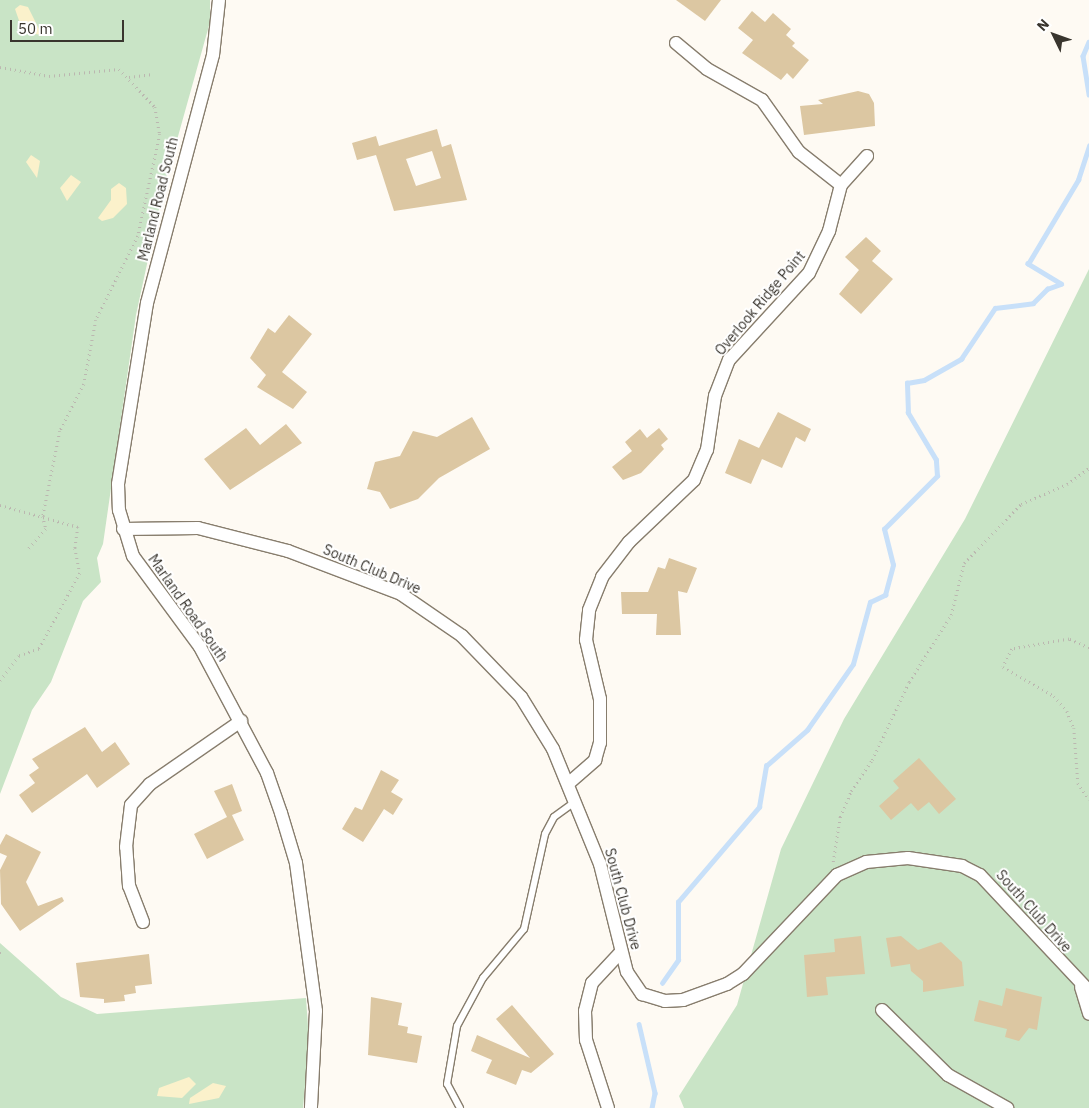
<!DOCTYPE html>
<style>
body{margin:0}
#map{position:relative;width:1089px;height:1108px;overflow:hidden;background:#fefaf3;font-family:"IBM Plex Sans",sans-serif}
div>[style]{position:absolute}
.green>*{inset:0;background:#c9e4c6}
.sand>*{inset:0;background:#fbf1cb}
.stream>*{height:4.5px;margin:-2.25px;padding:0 2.25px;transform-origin:2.25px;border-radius:2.25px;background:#c8e0f9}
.building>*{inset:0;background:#dcc7a2}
.path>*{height:2.5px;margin-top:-1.25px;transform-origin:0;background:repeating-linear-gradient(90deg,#bbb7b0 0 1px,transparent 0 5px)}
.roads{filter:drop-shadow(1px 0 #877d6d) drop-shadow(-1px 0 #877d6d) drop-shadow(0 1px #877d6d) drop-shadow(0 -1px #877d6d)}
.service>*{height:6px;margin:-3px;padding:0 3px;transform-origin:3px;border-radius:3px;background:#fff}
.minor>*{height:12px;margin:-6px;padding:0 6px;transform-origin:6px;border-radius:6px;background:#fff}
span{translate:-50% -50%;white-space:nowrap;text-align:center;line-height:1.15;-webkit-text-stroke:4px #fff;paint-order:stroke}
.street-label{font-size:14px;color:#39352e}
.north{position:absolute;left:1029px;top:10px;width:50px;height:50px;-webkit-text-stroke:4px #fff;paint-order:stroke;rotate:312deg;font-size:14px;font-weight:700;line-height:20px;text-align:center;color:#39352e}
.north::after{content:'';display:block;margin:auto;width:18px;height:22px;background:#39352e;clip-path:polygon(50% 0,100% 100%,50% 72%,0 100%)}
.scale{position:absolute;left:10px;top:20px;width:114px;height:22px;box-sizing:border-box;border:2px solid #39352e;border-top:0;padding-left:6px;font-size:15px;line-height:18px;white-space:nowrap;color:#39352e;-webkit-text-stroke:4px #fff;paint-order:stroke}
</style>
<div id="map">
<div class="green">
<div style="clip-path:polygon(0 0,210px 0,210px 22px,163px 190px,136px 315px,103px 544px,97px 558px,101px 582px,83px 601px,51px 682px,32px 710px,0 794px)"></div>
<div style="clip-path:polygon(1089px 269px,1089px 1108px,684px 1108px,679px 1096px,737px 1005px,781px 849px,844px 719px,965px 519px)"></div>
<div style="clip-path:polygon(0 943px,61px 997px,97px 1014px,306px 998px,309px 1041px,303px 1108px,0 1108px)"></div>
</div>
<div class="sand">
<div style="clip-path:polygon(20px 5px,28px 7px,42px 35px,23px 32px,15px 9px)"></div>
<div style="clip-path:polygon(31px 155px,40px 161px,37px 178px,26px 162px)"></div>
<div style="clip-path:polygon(71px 175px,81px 182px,67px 201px,60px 188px)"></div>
<div style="clip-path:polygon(119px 183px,126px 188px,127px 204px,113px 218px,102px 221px,98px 218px,111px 200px,111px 189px)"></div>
<div style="clip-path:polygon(189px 1077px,196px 1084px,182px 1098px,157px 1096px,159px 1088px)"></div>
<div style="clip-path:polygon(213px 1083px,226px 1086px,219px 1098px,189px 1104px,190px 1098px)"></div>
</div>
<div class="stream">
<div style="left:1089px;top:42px;width:15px;rotate:113deg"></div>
<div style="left:1083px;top:56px;width:39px;rotate:81deg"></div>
<div style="left:662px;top:983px;width:28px;rotate:-55deg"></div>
<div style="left:678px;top:960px;width:58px;rotate:-90deg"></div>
<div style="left:678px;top:902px;width:125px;rotate:-49.5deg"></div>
<div style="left:759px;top:807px;width:42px;rotate:-80.3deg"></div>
<div style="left:766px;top:766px;width:55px;rotate:-41.3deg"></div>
<div style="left:807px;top:730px;width:80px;rotate:-55.1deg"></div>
<div style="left:853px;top:664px;width:64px;rotate:-74.7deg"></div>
<div style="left:870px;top:602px;width:17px;rotate:-25deg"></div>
<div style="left:885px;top:595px;width:31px;rotate:-75deg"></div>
<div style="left:893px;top:565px;width:37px;rotate:-104deg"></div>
<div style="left:884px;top:529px;width:75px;rotate:-45deg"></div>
<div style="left:937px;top:476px;width:16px;rotate:-94deg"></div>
<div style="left:936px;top:460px;width:55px;rotate:-120.8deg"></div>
<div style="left:908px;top:413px;width:30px;rotate:-92deg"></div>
<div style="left:907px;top:383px;width:17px;rotate:-10deg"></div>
<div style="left:924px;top:380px;width:43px;rotate:-29.6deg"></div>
<div style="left:961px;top:359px;width:61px;rotate:-56.3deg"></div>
<div style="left:995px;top:308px;width:38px;rotate:-7deg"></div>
<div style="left:1033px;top:303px;width:20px;rotate:-45deg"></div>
<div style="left:1047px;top:289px;width:15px;rotate:-20deg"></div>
<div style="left:1061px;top:284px;width:39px;rotate:-149deg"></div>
<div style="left:1028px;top:264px;width:98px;rotate:-59.2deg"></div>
<div style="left:1078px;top:180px;width:36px;rotate:-72deg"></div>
<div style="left:639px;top:1024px;width:71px;rotate:76.9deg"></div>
<div style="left:655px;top:1093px;width:15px;rotate:101deg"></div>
</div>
<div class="building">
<div style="clip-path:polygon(676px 0,721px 0,705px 21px)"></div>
<div style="clip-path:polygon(752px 11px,765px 22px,773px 13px,791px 29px,786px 35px,795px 43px,792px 46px,809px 60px,793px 79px,787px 73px,781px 80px,742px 53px,753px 40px,738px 28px)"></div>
<div style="clip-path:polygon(858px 91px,869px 94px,874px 103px,875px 126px,804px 135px,800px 106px,823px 104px,818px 100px)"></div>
<div style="clip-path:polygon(evenodd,437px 129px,442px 147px,451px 144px,467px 200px,394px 211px,376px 155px,357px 160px,352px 143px,376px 136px,379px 146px,437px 129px,432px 151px,441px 178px,416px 186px,406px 159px,432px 151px)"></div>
<div style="clip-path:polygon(866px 237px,881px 251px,872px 261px,893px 279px,861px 314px,839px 294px,859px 270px,845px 257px)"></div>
<div style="clip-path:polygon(289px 315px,312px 334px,282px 372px,307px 392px,293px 409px,257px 387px,266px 375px,250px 358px,268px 328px,275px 333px)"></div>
<div style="clip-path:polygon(778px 412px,811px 429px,805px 442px,796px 437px,782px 468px,762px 459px,751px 484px,725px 473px,739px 439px,759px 448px)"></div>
<div style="clip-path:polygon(472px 417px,490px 449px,439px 478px,418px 499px,390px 509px,380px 492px,367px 489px,375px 462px,400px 456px,413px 431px,437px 437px)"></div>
<div style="clip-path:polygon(286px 424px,302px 443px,230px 490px,204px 459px,246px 428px,260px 445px)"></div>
<div style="clip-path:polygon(659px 428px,668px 439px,661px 445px,664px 449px,641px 473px,623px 480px,612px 467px,632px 451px,625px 442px,640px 429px,647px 438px)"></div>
<div style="clip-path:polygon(669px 558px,697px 568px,687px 593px,678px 591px,681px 635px,656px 635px,657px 614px,622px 614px,621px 592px,648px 592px,658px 567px,665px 569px)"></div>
<div style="clip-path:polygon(85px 727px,102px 752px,115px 742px,130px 764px,97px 788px,87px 774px,32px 813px,19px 795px,35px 783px,29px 775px,39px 768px,32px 759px)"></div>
<div style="clip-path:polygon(919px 758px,956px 799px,939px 814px,929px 802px,918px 811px,911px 803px,891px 820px,879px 806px,899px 788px,893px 781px)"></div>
<div style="clip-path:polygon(381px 770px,399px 780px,391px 792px,403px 799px,393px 815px,384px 809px,363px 842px,342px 829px,355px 807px,362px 810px)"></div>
<div style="clip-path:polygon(232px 784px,242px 811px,232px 815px,244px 840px,207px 859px,194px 834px,227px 817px,214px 791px)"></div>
<div style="clip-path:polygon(6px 834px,41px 852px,26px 882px,38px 906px,62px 897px,64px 901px,20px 931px,1px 904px,0 870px,7px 856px,0 853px,0 845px)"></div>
<div style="clip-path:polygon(861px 936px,865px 974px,826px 977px,828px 995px,807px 997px,804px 955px,835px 952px,834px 939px)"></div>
<div style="clip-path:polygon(901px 936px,918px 950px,941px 942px,962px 962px,964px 986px,923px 992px,923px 981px,911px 971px,910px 964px,891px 967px,886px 938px)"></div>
<div style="clip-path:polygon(149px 954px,152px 984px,135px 986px,136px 993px,124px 995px,125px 1001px,104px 1003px,104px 999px,80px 997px,76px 963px)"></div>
<div style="clip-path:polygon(1006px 988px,1042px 997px,1037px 1030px,1029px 1028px,1019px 1041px,1005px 1037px,1007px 1029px,974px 1021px,979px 1000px,1002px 1006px)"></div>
<div style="clip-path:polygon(371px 997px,402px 1003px,398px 1025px,408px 1027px,407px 1033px,422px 1036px,417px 1063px,368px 1055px)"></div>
<div style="clip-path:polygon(512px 1005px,554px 1054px,531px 1073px,522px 1070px,516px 1085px,486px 1073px,492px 1060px,471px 1051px,477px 1035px,530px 1058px,496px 1019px)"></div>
</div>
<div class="path">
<div style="left:0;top:67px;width:50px;rotate:10.4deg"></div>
<div style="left:49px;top:76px;width:70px;rotate:-5.7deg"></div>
<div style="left:119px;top:69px;width:52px;rotate:46.5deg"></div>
<div style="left:155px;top:107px;width:27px;rotate:80deg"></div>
<div style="left:160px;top:134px;width:104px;rotate:102.2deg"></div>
<div style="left:138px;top:236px;width:94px;rotate:116.6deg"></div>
<div style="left:96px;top:320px;width:65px;rotate:100.6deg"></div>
<div style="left:84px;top:384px;width:53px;rotate:117.1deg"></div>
<div style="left:60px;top:431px;width:87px;rotate:101.3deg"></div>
<div style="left:43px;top:516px;width:13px;rotate:77deg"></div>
<div style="left:46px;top:529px;width:29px;rotate:131deg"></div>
<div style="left:129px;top:77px;width:24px;rotate:-7deg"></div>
<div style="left:0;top:505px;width:81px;rotate:15.8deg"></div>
<div style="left:78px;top:527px;width:21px;rotate:98deg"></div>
<div style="left:75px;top:548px;width:25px;rotate:79deg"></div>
<div style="left:80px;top:573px;width:86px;rotate:118.3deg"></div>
<div style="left:39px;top:649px;width:21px;rotate:161deg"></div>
<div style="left:19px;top:656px;width:31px;rotate:127deg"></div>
<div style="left:1089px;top:648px;width:22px;rotate:-156deg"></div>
<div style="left:1069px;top:639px;width:58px;rotate:170deg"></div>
<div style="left:1012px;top:649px;width:20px;rotate:117deg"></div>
<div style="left:1003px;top:667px;width:59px;rotate:29.6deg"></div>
<div style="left:1054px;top:696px;width:20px;rotate:49deg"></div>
<div style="left:1067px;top:711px;width:18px;rotate:68deg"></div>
<div style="left:1074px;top:728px;width:55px;rotate:85.8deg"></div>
<div style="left:1078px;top:783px;width:20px;rotate:57deg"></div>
<div style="left:833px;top:862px;width:46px;rotate:-81.2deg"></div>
<div style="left:840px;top:817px;width:28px;rotate:-67deg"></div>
<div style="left:851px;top:791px;width:37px;rotate:-56deg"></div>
<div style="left:872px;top:760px;width:86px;rotate:-64.6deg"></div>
<div style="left:909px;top:682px;width:79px;rotate:-57.9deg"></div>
<div style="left:951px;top:615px;width:54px;rotate:-76deg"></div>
<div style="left:964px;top:563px;width:82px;rotate:-46deg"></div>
<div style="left:1021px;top:504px;width:50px;rotate:-23.5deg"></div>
<div style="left:1067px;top:484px;width:27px;rotate:-36deg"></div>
<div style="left:0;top:953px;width:3px"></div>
</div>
<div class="roads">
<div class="service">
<div style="left:460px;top:1108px;width:27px;rotate:-118deg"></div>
<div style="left:447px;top:1084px;width:59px;rotate:-80.2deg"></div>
<div style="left:457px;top:1026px;width:55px;rotate:-61.6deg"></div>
<div style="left:483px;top:978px;width:64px;rotate:-50.1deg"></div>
<div style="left:524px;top:929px;width:97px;rotate:-77.5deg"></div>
<div style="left:545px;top:834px;width:19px;rotate:-62deg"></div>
<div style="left:554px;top:817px;width:26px;rotate:-36deg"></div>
</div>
<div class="minor">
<div style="left:219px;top:0;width:55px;rotate:96.2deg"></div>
<div style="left:213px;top:55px;width:257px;rotate:104.9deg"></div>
<div style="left:147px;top:303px;width:183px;rotate:99.1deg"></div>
<div style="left:118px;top:484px;width:26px;rotate:88deg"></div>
<div style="left:119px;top:510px;width:48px;rotate:73.1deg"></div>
<div style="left:133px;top:556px;width:113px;rotate:53.6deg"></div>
<div style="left:200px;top:647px;width:143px;rotate:62deg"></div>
<div style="left:267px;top:773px;width:42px;rotate:70.7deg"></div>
<div style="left:281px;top:813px;width:52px;rotate:73.3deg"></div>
<div style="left:296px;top:863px;width:149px;rotate:82.3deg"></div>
<div style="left:316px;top:1011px;width:97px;rotate:93deg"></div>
<div style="left:676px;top:43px;width:40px;rotate:40deg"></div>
<div style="left:707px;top:69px;width:63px;rotate:29.4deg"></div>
<div style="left:762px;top:100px;width:64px;rotate:54.6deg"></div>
<div style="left:799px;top:152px;width:53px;rotate:38.2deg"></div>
<div style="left:123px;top:529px;width:75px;rotate:-0.8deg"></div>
<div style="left:198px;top:528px;width:93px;rotate:14.3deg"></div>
<div style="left:288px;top:551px;width:121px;rotate:20.8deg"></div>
<div style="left:401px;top:594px;width:74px;rotate:34.5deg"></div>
<div style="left:462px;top:636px;width:85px;rotate:46deg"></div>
<div style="left:521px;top:697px;width:61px;rotate:58.4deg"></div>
<div style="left:553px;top:749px;width:124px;rotate:67.8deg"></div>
<div style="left:600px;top:864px;width:111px;rotate:76deg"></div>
<div style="left:627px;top:972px;width:27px;rotate:56deg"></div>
<div style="left:642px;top:994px;width:24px;rotate:17deg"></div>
<div style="left:665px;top:1001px;width:18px;rotate:-3deg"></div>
<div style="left:683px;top:1000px;width:47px;rotate:-20deg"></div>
<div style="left:727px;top:984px;width:19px;rotate:-32deg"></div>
<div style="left:743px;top:974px;width:137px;rotate:-46.5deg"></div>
<div style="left:837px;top:875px;width:32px;rotate:-24deg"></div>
<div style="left:866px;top:862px;width:42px;rotate:-5.4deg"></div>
<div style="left:908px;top:858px;width:55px;rotate:8.4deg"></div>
<div style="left:962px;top:866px;width:20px;rotate:27deg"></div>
<div style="left:980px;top:875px;width:159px;rotate:46.8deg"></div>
<div style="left:569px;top:783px;width:35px;rotate:-41deg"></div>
<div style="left:595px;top:760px;width:18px;rotate:-74deg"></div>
<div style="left:600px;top:743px;width:44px;rotate:-90deg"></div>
<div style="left:600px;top:699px;width:61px;rotate:-103.3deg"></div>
<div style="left:586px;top:640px;width:30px;rotate:-84deg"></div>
<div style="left:589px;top:610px;width:35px;rotate:-68deg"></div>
<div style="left:602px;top:577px;width:44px;rotate:-52.4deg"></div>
<div style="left:629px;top:542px;width:90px;rotate:-43.6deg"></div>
<div style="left:694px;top:480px;width:33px;rotate:-67deg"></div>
<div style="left:707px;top:450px;width:55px;rotate:-81.6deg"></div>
<div style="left:715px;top:396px;width:39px;rotate:-69deg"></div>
<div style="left:729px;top:360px;width:118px;rotate:-47.4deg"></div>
<div style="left:809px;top:273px;width:47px;rotate:-64.5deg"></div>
<div style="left:829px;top:231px;width:48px;rotate:-75.4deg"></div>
<div style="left:841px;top:185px;width:39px;rotate:-48deg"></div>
<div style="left:143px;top:922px;width:39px;rotate:-111deg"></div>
<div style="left:129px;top:886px;width:39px;rotate:-94deg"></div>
<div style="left:126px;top:847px;width:42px;rotate:-83.2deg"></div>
<div style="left:131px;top:805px;width:28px;rotate:-48deg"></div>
<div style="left:150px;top:784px;width:111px;rotate:-34.7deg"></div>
<div style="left:1081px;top:987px;width:28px;rotate:73deg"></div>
<div style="left:882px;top:1010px;width:93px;rotate:44.6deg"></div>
<div style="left:948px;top:1075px;width:68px;rotate:29.2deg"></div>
<div style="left:608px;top:1108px;width:71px;rotate:-107.9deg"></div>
<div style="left:586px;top:1040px;width:29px;rotate:-92deg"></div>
<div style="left:585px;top:1011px;width:29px;rotate:-76deg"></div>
<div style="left:592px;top:983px;width:41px;rotate:-47deg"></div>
</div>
</div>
<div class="street-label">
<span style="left:158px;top:199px;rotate:-76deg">Marland Road South</span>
<span style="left:760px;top:303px;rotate:-50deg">Overlook Ridge Point</span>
<span style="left:372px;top:569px;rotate:23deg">South Club Drive</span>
<span style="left:188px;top:608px;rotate:55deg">Marland Road South</span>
<span style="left:623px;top:899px;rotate:75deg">South Club Drive</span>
<span style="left:1034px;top:911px;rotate:48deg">South Club Drive</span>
</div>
<div class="north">N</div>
<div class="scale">50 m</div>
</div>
